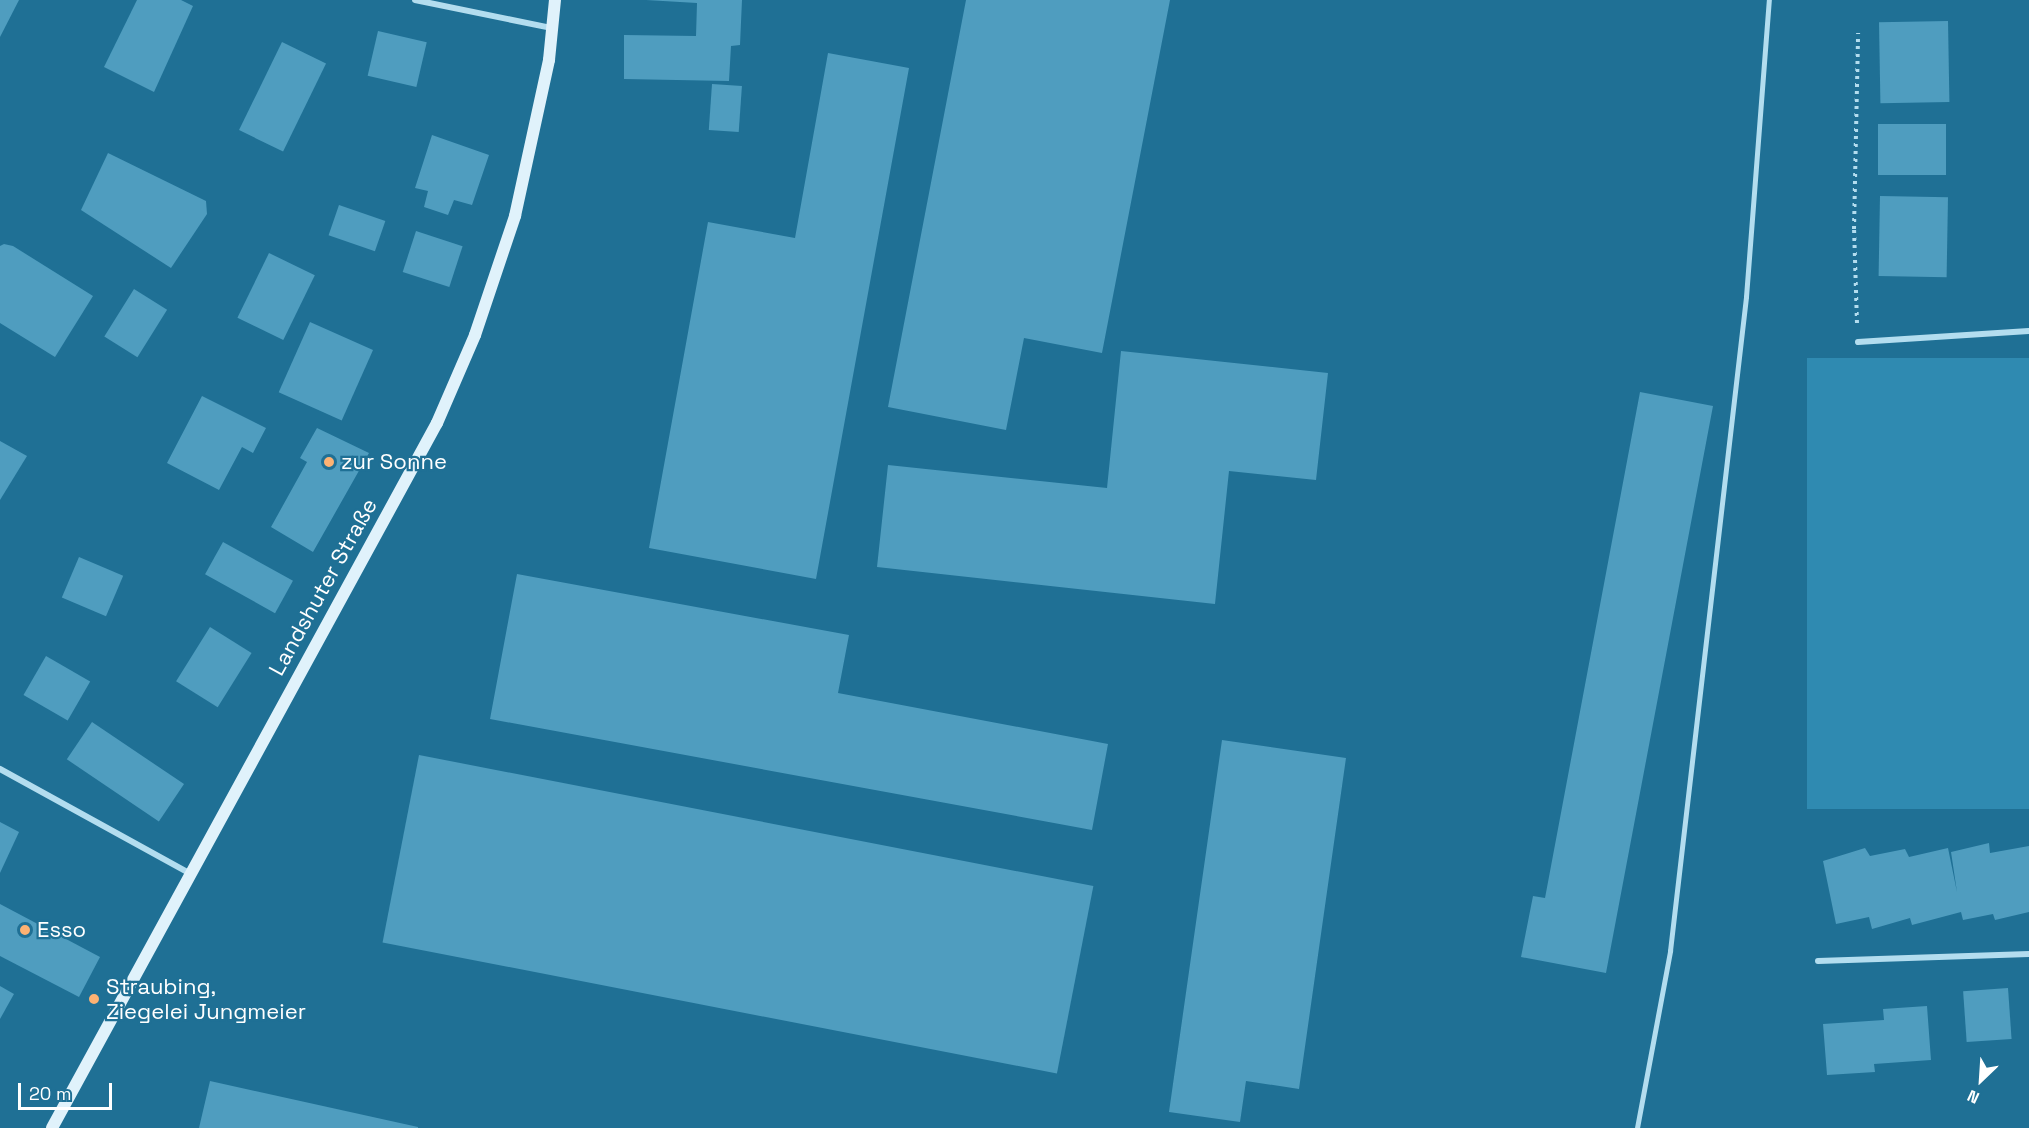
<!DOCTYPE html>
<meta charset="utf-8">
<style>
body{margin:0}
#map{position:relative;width:2029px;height:1128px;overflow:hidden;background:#1f7095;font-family:"Space Grotesk",sans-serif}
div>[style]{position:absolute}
.green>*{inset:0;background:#2f8ab1;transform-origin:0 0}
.building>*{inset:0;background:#4f9dbf;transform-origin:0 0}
.path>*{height:4px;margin-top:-2px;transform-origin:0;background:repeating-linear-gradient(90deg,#b3ddef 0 3px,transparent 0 7.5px)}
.lane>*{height:4.5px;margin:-2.25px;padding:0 2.25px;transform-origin:2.25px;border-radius:2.25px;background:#b3ddef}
.street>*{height:6px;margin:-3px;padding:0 3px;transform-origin:3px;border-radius:3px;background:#b3ddef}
.secondary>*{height:12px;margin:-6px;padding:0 6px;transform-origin:6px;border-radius:6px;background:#e0f2fb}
.dots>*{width:16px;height:16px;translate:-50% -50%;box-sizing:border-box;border:3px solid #1f7095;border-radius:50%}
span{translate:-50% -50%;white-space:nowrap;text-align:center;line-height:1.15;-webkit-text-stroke:4.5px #1f7095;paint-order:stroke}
.poi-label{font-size:22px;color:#fff}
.left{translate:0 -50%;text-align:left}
.street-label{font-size:22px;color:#fff}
.north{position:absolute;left:1951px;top:1050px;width:60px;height:60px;-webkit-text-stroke:4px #1f7095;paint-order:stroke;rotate:205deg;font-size:16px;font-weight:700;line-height:24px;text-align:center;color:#fff}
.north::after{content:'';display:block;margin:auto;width:21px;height:27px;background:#fff;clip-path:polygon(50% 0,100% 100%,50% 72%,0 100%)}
.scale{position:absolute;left:18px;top:1083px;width:94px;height:27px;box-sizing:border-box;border:3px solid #fff;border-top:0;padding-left:8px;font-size:18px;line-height:21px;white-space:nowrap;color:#fff;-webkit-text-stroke:4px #1f7095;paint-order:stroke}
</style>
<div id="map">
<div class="green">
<div style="left:2029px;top:358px;width:451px;height:222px;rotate:90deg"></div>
</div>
<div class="building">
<div style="clip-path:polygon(0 0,19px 0,0 37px)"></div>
<div style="clip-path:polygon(137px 0,181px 0,193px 6px,154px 92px,104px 67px)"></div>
<div style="clip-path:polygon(646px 0,742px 0,740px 45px,731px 46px,729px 81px,624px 79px,624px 35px,696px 36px,697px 3px)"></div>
<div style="clip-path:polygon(966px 0,1170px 0,1102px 353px,1024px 338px,1006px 430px,888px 407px)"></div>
<div style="left:1948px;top:21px;width:81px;height:69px;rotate:89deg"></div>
<div style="left:378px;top:31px;width:50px;height:46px;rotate:13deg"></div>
<div style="left:282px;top:42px;width:49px;height:98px;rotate:26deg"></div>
<div style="clip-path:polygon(828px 53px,909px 68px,816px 579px,649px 548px,708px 222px,795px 238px)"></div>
<div style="left:712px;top:84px;width:30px;height:46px;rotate:4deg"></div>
<div style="left:1946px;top:124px;width:51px;height:68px;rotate:90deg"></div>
<div style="clip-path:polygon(432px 135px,489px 155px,472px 205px,454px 200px,448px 215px,424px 207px,428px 191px,415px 188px)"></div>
<div style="clip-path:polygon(108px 153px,206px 201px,207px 214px,171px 268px,81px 210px)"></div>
<div style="left:1880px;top:196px;width:68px;height:80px;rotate:1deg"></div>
<div style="left:339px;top:205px;width:49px;height:32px;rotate:19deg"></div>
<div style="left:416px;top:231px;width:49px;height:43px;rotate:18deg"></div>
<div style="clip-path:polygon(4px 244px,13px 246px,93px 296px,55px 357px,0 323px,0 246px)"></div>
<div style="left:269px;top:253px;width:51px;height:72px;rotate:26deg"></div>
<div style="left:134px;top:289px;width:39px;height:56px;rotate:32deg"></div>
<div style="left:310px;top:322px;width:69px;height:77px;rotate:24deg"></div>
<div style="clip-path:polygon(1121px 351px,1328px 373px,1316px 480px,1229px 471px,1215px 604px,877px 567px,888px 465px,1107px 488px)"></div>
<div style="clip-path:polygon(1640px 392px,1713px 406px,1606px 973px,1521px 957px,1533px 896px,1545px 898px)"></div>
<div style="clip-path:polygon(202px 396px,266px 428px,253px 453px,242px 447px,219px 490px,167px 463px)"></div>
<div style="clip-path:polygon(317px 428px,369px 453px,313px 552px,271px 527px,307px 462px,300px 458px)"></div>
<div style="clip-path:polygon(0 441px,27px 456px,0 500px)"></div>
<div style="left:223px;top:542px;width:80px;height:37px;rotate:29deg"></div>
<div style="left:79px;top:557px;width:48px;height:44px;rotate:23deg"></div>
<div style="clip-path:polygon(517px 574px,849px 635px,838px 693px,1108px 744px,1092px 830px,490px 719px)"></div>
<div style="left:210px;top:627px;width:49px;height:64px;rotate:32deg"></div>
<div style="left:46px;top:656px;width:51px;height:45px;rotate:30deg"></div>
<div style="left:92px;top:722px;width:111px;height:45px;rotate:34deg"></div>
<div style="clip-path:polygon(1222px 740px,1346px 758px,1299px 1089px,1246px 1081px,1240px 1122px,1169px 1112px)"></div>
<div style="left:419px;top:755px;width:687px;height:191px;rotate:11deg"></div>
<div style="clip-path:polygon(0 822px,19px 832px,0 873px)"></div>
<div style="clip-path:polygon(1989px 843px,1990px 853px,2029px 846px,2029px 912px,1995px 920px,1993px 914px,1963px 920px,1961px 912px,1912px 925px,1910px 918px,1872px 929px,1869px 917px,1836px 924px,1823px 861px,1865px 848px,1870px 856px,1905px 849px,1909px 857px,1948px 848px,1957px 892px,1951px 852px)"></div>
<div style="clip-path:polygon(0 904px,100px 957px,79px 997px,0 956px)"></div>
<div style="clip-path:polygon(0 986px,14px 994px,0 1019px)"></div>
<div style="left:2008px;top:988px;width:51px;height:45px;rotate:86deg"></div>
<div style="clip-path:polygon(1927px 1006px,1931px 1060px,1874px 1064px,1875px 1072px,1827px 1075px,1823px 1024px,1884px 1020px,1883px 1009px)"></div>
<div style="clip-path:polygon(210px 1081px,418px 1127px,418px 1128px,199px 1128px)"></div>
</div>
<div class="path">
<div style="left:1857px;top:323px;width:94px;rotate:-91.8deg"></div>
<div style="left:1854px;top:229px;width:196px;rotate:-88.8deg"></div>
</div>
<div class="lane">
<div style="left:1637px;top:1128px;width:180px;rotate:-79.4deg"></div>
<div style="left:1670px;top:951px;width:658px;rotate:-83.37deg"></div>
<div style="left:1746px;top:297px;width:298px;rotate:-85.6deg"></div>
</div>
<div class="street">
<div style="left:415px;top:0;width:140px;rotate:11.6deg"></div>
<div style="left:1858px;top:342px;width:171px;rotate:-3.7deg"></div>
<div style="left:0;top:769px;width:216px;rotate:28.8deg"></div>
<div style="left:1818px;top:961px;width:211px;rotate:-1.9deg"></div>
</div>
<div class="secondary">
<div style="left:52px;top:1128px;width:803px;rotate:-61.36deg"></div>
<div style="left:437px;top:423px;width:96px;rotate:-66.6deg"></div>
<div style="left:475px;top:335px;width:126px;rotate:-71.4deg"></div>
<div style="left:515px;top:216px;width:160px;rotate:-77.7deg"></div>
<div style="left:549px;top:60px;width:60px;rotate:-84.3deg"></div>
</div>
<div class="dots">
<div style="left:329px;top:462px;background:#fdb273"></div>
<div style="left:25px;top:930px;background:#fdb273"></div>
<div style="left:94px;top:999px;background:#fdb273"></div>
</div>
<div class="poi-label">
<span class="left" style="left:341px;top:462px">zur Sonne</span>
<span class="left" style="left:37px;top:930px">Esso</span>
<span class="left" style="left:106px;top:999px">Straubing,<br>Ziegelei Jungmeier</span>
</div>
<div class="street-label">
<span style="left:323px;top:587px;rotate:-61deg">Landshuter Straße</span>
</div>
<div class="north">N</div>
<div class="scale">20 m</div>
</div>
